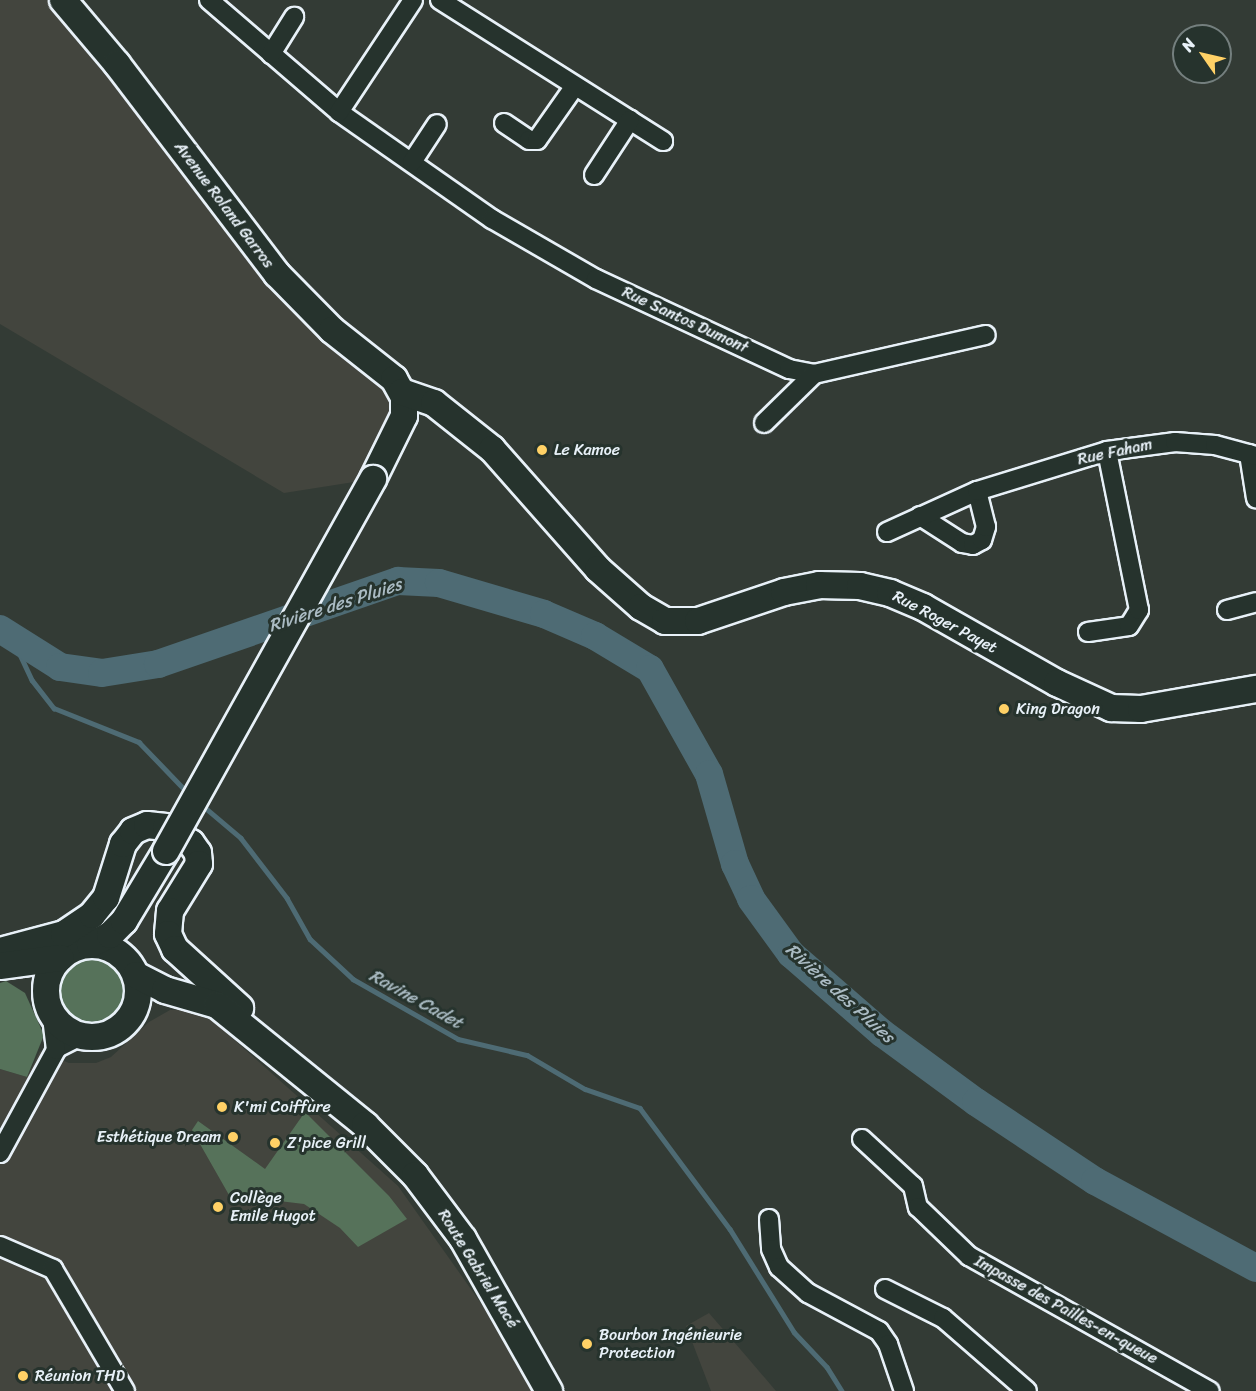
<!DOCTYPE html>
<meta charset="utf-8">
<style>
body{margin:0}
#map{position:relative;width:1256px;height:1391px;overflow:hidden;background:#333b35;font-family:Sriracha,sans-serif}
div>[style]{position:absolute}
.built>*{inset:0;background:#43453e}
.green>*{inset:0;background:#56725a}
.round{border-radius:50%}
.stream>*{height:4.5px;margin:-2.25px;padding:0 2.25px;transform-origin:2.25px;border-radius:2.25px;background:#4e6b74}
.river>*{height:28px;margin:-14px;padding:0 14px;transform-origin:14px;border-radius:14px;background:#4e6b74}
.roads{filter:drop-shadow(2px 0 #e8f1f8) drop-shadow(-2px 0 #e8f1f8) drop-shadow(0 2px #e8f1f8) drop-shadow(0 -2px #e8f1f8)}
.street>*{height:18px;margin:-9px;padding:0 9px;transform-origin:9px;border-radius:9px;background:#26332d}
.secondary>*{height:26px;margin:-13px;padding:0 13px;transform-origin:13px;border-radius:13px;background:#26332d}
.secondary>.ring{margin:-13px;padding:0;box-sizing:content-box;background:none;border:26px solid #26332d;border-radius:50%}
.bridges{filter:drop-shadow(2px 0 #e8f1f8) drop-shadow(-2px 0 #e8f1f8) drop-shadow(0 2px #e8f1f8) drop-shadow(0 -2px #e8f1f8)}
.secondary-bridge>*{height:26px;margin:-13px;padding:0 13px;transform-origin:13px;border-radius:13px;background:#26332d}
.dots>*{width:16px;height:16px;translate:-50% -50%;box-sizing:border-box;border:3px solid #26332d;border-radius:50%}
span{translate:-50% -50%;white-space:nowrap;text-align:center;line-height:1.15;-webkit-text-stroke:6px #26332d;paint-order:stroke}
.street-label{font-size:16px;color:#e8f1f8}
.poi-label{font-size:16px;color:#e8f1f8}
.left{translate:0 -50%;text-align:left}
.right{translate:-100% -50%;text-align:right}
.water-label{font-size:18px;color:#aabbc3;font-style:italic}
.north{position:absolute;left:1172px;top:24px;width:60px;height:60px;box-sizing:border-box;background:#26332d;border:2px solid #747f7e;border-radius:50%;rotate:304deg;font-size:16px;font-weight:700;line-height:24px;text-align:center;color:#e8f1f8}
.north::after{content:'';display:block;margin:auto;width:21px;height:27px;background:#ffd166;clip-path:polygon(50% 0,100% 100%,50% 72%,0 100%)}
</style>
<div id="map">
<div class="built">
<div style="clip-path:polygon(0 0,63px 0,260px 253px,402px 392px,373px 479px,284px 493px,0 324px)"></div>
<div style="clip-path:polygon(170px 1010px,187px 1010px,212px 1020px,398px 1186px,502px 1333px,535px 1391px,0 1391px,0 1069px,27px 1077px,40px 1051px,69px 1063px,96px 1063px,111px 1057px,149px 1022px)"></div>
<div style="clip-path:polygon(709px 1313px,747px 1357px,776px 1391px,711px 1391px,686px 1326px)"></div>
</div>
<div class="green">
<div class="round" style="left:53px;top:957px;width:74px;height:74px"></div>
<div style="clip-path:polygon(6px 981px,25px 993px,44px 1035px,27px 1077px,0 1069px,0 983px)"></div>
<div style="clip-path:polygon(305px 1112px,389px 1196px,407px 1219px,358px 1247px,340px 1228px,304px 1204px,229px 1195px,192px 1130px,198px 1121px,265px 1169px)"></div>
</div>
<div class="stream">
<div style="left:10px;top:633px;width:52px;rotate:64.9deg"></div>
<div style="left:32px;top:680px;width:36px;rotate:52deg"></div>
<div style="left:54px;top:708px;width:92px;rotate:21.8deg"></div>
<div style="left:139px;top:742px;width:72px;rotate:46.1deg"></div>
<div style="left:202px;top:805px;width:51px;rotate:40.2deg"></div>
<div style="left:241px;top:838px;width:76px;rotate:52.5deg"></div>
<div style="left:287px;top:898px;width:47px;rotate:60.7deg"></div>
<div style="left:310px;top:939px;width:59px;rotate:42.9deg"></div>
<div style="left:353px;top:979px;width:121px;rotate:29.7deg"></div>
<div style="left:458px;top:1039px;width:71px;rotate:13.1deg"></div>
<div style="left:527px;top:1055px;width:67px;rotate:30.4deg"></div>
<div style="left:585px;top:1089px;width:58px;rotate:19.1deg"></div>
<div style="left:640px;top:1108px;width:151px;rotate:53.4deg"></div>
<div style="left:730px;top:1229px;width:121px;rotate:58.1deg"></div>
<div style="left:794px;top:1332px;width:48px;rotate:46.7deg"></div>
<div style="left:827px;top:1367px;width:28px;rotate:58deg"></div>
</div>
<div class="river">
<div style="left:0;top:629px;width:71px;rotate:32.3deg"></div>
<div style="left:60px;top:667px;width:42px;rotate:8.1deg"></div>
<div style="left:102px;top:673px;width:57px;rotate:-9.1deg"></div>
<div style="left:158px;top:664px;width:254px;rotate:-19.1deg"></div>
<div style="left:398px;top:581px;width:41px;rotate:2.8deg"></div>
<div style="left:439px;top:583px;width:109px;rotate:16.4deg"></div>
<div style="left:544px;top:614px;width:56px;rotate:23.3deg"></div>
<div style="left:595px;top:636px;width:64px;rotate:31deg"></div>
<div style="left:650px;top:669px;width:120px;rotate:60.7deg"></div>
<div style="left:709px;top:774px;width:94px;rotate:73.9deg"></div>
<div style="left:735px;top:864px;width:38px;rotate:65deg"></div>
<div style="left:751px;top:899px;width:68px;rotate:54deg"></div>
<div style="left:791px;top:954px;width:121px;rotate:41deg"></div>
<div style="left:882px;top:1033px;width:117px;rotate:36.3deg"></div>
<div style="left:976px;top:1102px;width:143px;rotate:33.6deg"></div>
<div style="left:1095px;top:1181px;width:183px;rotate:28.4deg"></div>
</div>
<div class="roads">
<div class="street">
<div style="left:209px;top:0;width:172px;rotate:40.7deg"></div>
<div style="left:339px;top:112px;width:187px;rotate:35deg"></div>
<div style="left:492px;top:219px;width:120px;rotate:30deg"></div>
<div style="left:596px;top:279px;width:213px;rotate:25deg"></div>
<div style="left:789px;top:369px;width:25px;rotate:11deg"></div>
<div style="left:814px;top:374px;width:176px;rotate:-12.8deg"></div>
<div style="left:440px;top:0;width:264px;rotate:32.3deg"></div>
<div style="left:271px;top:54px;width:44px;rotate:-58.1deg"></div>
<div style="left:339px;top:112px;width:134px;rotate:-56.5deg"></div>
<div style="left:504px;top:123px;width:30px;rotate:34deg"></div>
<div style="left:529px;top:140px;width:8px"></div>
<div style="left:537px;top:140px;width:66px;rotate:-54.9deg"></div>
<div style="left:412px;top:162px;width:45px;rotate:-56.7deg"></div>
<div style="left:594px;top:175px;width:66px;rotate:-56.8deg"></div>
<div style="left:764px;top:423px;width:70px;rotate:-44.4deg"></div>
<div style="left:1249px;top:454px;width:45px;rotate:81deg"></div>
<div style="left:920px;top:516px;width:50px;rotate:32.7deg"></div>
<div style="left:962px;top:543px;width:11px;rotate:10deg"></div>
<div style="left:973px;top:545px;width:10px;rotate:-29deg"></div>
<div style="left:982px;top:540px;width:14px;rotate:-73deg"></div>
<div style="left:986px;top:527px;width:37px;rotate:-104deg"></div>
<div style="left:887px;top:532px;width:99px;rotate:-24.5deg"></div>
<div style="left:977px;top:491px;width:136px;rotate:-17.1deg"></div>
<div style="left:1107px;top:451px;width:69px;rotate:-7.5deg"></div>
<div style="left:1175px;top:442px;width:40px;rotate:4.3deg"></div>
<div style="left:1215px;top:445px;width:42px;rotate:15deg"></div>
<div style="left:1227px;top:610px;width:30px;rotate:-15deg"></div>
<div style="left:1088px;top:632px;width:41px;rotate:-8.3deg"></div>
<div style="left:1129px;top:626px;width:19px;rotate:-58deg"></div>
<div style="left:1139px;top:610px;width:162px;rotate:-101.4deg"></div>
<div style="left:57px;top:1048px;width:25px;rotate:-27deg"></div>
<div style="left:862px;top:1139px;width:69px;rotate:42.7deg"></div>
<div style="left:913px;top:1186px;width:22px;rotate:77deg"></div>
<div style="left:918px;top:1207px;width:71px;rotate:43.9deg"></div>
<div style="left:969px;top:1256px;width:276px;rotate:29.3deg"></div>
<div style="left:0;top:1153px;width:117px;rotate:-61.5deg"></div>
<div style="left:56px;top:1050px;width:34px;rotate:-97deg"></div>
<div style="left:769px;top:1219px;width:30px;rotate:86deg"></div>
<div style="left:771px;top:1249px;width:20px;rotate:66deg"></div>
<div style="left:779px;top:1267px;width:39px;rotate:42deg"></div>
<div style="left:808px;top:1293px;width:81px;rotate:28.2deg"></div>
<div style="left:879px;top:1331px;width:16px;rotate:55deg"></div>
<div style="left:888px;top:1344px;width:50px;rotate:71.2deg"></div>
<div style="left:0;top:1246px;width:58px;rotate:23.5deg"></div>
<div style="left:53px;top:1269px;width:142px;rotate:59.5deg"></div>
<div style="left:885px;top:1289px;width:65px;rotate:26.6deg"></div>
<div style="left:943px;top:1318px;width:111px;rotate:41deg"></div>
</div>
<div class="secondary">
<div style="left:63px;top:0;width:84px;rotate:49.8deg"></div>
<div style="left:117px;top:64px;width:264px;rotate:52.7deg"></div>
<div style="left:277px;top:274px;width:78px;rotate:45.5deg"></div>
<div style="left:332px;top:330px;width:79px;rotate:38.3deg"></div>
<div style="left:394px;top:379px;width:21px;rotate:61deg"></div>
<div style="left:404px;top:397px;width:19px;rotate:90deg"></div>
<div style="left:404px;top:416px;width:70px;rotate:116.2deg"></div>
<div style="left:402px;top:392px;width:34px;rotate:19deg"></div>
<div style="left:434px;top:403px;width:74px;rotate:38.4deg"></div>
<div style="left:492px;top:449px;width:160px;rotate:48.5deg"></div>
<div style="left:598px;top:569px;width:57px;rotate:41.5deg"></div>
<div style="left:641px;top:607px;width:28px;rotate:30deg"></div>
<div style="left:665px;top:621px;width:33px"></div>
<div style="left:698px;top:621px;width:91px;rotate:-18.6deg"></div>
<div style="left:784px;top:592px;width:36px;rotate:-11deg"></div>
<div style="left:819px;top:585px;width:41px;rotate:1.4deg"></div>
<div style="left:860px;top:586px;width:31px;rotate:13deg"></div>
<div style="left:890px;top:593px;width:36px;rotate:23deg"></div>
<div style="left:923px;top:607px;width:154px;rotate:29.6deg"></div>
<div style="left:1057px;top:683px;width:60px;rotate:24.8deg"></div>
<div style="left:1111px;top:708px;width:30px;rotate:2deg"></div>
<div style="left:1141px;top:709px;width:117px;rotate:-9.9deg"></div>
<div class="ring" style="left:46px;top:945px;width:66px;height:66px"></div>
<div style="left:90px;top:945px;width:22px;rotate:-27deg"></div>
<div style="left:110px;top:935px;width:20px;rotate:-45deg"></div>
<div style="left:124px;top:921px;width:82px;rotate:-59deg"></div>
<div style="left:0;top:951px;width:66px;rotate:-14.9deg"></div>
<div style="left:64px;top:934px;width:34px;rotate:-34deg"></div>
<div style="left:92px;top:915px;width:22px;rotate:-51deg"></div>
<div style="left:106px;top:898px;width:57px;rotate:-72.5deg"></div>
<div style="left:123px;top:844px;width:16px;rotate:-52deg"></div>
<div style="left:133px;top:831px;width:15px;rotate:-23deg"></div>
<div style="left:147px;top:825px;width:19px;rotate:6deg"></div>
<div style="left:166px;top:827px;width:30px;rotate:33deg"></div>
<div style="left:191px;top:843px;width:12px;rotate:55deg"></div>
<div style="left:198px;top:853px;width:11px;rotate:85deg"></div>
<div style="left:199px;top:864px;width:55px;rotate:121.7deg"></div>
<div style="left:170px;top:911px;width:23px;rotate:95deg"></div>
<div style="left:168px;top:934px;width:17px;rotate:65deg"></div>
<div style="left:175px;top:949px;width:88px;rotate:42.2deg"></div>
<div style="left:0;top:966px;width:61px;rotate:-7.6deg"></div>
<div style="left:136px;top:975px;width:33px;rotate:27deg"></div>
<div style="left:165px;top:990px;width:54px;rotate:16.1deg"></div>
<div style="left:217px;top:1005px;width:191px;rotate:39deg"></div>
<div style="left:365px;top:1125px;width:71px;rotate:45deg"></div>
<div style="left:415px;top:1175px;width:80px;rotate:53.1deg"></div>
<div style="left:463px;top:1239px;width:175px;rotate:60.5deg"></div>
</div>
</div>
<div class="bridges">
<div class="secondary-bridge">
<div style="left:166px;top:851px;width:426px;rotate:-60.9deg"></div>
</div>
</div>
<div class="dots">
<div style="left:542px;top:450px;background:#ffd166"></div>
<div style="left:1004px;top:709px;background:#ffd166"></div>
<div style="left:222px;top:1107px;background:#ffd166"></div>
<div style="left:233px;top:1137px;background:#ffd166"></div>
<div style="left:275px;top:1143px;background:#ffd166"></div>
<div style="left:218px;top:1207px;background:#ffd166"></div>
<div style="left:587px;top:1344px;background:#ffd166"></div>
<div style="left:23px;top:1376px;background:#ffd166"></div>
</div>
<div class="street-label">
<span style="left:224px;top:205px;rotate:53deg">Avenue Roland Garros</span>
<span style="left:685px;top:320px;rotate:25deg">Rue Santos Dumont</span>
<span style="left:1115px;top:452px;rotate:-12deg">Rue Faham</span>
<span style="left:945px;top:622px;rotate:28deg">Rue Roger Payet</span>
<span style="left:478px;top:1269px;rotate:58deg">Route Gabriel Macé</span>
<span style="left:1066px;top:1310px;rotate:29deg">Impasse des Pailles-en-queue</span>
</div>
<div class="poi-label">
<span class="left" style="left:554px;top:450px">Le Kamoe</span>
<span class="left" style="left:1016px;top:709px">King Dragon</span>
<span class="left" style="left:234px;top:1107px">K'mi Coiffure</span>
<span class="right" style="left:221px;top:1137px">Esthétique Dream</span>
<span class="left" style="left:287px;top:1143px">Z'pice Grill</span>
<span class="left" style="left:230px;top:1207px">Collège<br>Emile Hugot</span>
<span class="left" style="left:599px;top:1344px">Bourbon Ingénieurie<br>Protection</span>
<span class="left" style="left:35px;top:1376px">Réunion THD</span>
</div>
<div class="water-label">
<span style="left:335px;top:605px;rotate:-18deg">Rivière des Pluies</span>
<span style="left:840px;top:993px;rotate:42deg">Rivière des Pluies</span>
<span style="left:416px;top:999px;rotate:29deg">Ravine Cadet</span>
</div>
<div class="north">N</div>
</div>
